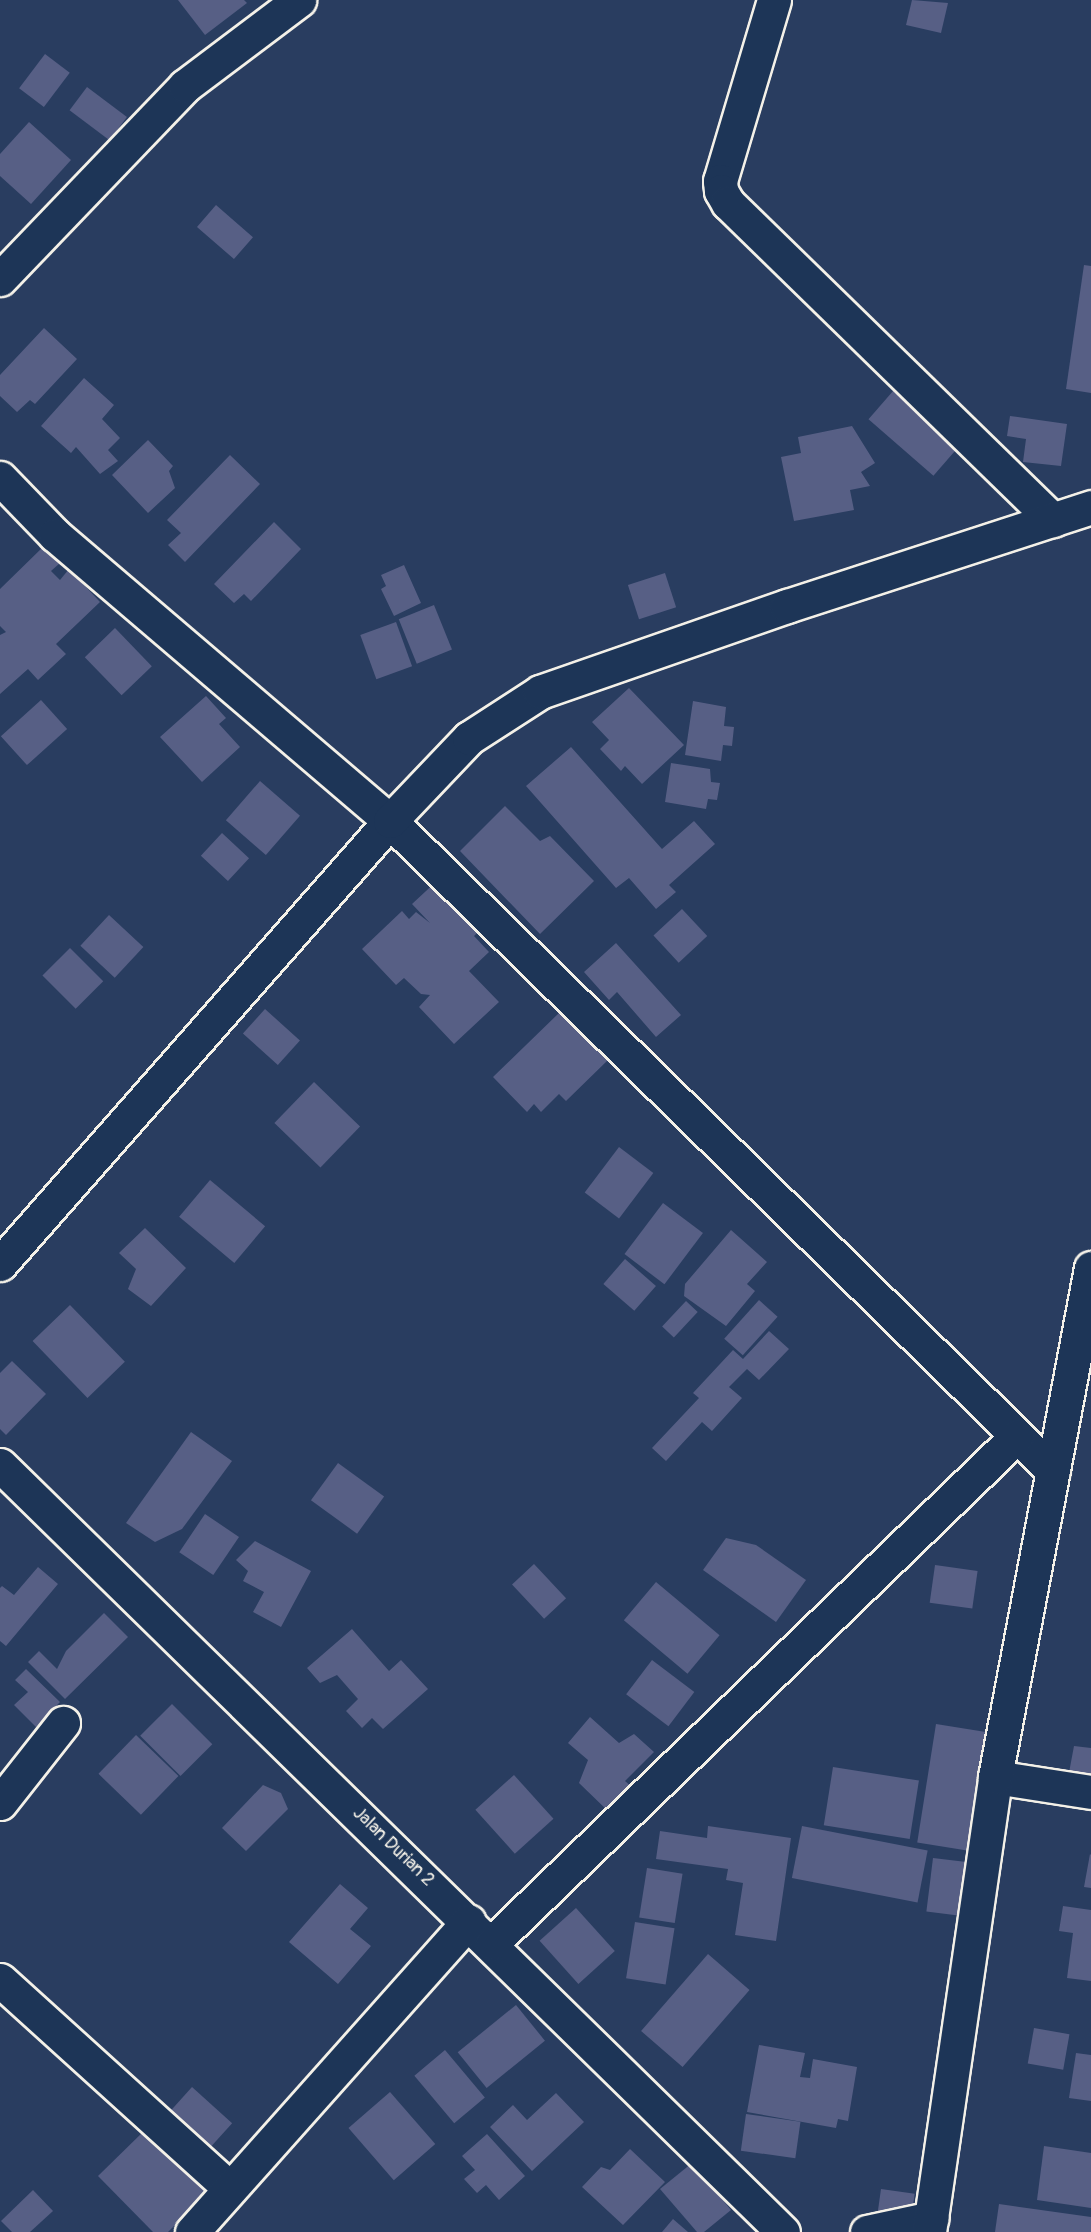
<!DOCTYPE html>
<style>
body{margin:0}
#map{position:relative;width:1091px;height:2232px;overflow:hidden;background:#293d60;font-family:Pangolin,sans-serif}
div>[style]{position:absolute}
.building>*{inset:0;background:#575f85;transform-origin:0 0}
.roads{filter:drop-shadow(2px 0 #f4f1e8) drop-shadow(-2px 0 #f4f1e8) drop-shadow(0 2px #f4f1e8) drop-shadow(0 -2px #f4f1e8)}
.street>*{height:33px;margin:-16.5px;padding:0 16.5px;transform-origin:16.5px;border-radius:16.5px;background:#1d3557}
.secondary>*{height:33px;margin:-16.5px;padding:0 16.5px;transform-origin:16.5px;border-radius:16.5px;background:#1d3557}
span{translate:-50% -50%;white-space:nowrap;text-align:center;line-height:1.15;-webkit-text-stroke:6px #1d3557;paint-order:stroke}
.street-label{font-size:18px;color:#f4f1e8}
</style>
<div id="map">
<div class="building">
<div style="clip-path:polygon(178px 0,244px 0,247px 3px,205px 35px)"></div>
<div style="clip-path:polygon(912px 0,948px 3px,941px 33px,906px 25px)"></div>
<div style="left:45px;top:54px;width:31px;height:43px;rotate:37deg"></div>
<div style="left:87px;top:87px;width:50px;height:29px;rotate:37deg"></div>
<div style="clip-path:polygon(29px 122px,71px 160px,31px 204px,0 176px,0 154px)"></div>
<div style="left:216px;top:205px;width:49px;height:29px;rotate:41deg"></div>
<div style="clip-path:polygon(1084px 265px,1091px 266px,1091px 393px,1066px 389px)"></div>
<div style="clip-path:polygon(44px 328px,77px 359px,35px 404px,30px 400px,17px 412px,0 396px,0 375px)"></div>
<div style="clip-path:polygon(84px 378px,114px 405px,102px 419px,120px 438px,108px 450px,118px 461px,100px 474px,76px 447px,71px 453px,41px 426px)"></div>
<div style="left:900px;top:383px;width:86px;height:48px;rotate:41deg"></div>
<div style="clip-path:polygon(1010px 416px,1067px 424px,1061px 466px,1023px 462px,1026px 439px,1007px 436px)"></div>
<div style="clip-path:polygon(852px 426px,875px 463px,861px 472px,870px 486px,850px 490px,854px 510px,794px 521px,781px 457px,801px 453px,798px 437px)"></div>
<div style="clip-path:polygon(148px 440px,173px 466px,169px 471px,175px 488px,148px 513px,112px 475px)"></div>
<div style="clip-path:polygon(230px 455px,260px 484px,185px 562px,168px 545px,181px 533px,167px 520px)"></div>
<div style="clip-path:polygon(274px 522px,301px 549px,251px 601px,244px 594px,234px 603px,214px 584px)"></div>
<div style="clip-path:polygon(43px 547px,60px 563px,51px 571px,60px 580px,69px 569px,100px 602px,56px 644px,66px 654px,38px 680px,28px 669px,0 694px,0 635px,6px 632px,0 626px,0 589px)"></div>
<div style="clip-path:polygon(404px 565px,421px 603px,394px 616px,381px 589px,386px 586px,381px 575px)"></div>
<div style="left:665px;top:573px;width:36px;height:39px;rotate:72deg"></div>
<div style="left:434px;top:605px;width:48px;height:38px;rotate:68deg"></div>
<div style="left:396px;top:622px;width:47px;height:38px;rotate:70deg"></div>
<div style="left:115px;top:628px;width:53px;height:42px;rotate:46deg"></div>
<div style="clip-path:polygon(629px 688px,684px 745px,642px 784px,625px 766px,621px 771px,600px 749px,609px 740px,592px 722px)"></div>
<div style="clip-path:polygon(206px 696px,226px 718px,219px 724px,240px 747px,202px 782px,160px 737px)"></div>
<div style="left:41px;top:700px;width:39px;height:54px;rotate:48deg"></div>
<div style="clip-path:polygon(693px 701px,726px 707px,724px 726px,734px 727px,732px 746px,723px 745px,721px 761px,685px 755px)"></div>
<div style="clip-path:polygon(571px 747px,662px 849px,694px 821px,715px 844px,669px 885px,676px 892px,656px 909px,629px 878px,616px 888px,526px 786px)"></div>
<div style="clip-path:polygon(671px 763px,710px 769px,711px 782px,720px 783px,717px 800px,708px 799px,706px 809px,665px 802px)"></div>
<div style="left:260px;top:781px;width:53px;height:52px;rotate:41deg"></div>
<div style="clip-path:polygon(505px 806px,540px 841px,550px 836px,594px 881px,540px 934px,460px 851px)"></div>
<div style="left:222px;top:833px;width:37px;height:31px;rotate:43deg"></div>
<div style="clip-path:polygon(440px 878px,485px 925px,474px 936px,489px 952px,469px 971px,499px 1002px,454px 1044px,419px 1007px,430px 995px,421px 994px,404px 978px,396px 985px,362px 949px,402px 911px,409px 919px,416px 912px,430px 923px,412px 904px)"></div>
<div style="left:682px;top:909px;width:37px;height:39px;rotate:47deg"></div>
<div style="left:109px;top:915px;width:47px;height:42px;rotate:43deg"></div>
<div style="clip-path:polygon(616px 943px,681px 1015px,656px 1037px,617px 992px,609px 1000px,584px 972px)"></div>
<div style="left:70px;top:948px;width:47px;height:39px;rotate:45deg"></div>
<div style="left:265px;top:1009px;width:47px;height:33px;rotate:42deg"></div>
<div style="clip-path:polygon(560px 1012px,608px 1060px,566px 1101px,559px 1094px,541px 1112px,534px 1104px,527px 1112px,493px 1077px)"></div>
<div style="left:314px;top:1082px;width:64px;height:57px;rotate:44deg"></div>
<div style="left:619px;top:1147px;width:43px;height:57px;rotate:37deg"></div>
<div style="left:210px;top:1180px;width:72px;height:48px;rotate:40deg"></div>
<div style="left:663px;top:1203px;width:50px;height:64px;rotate:37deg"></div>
<div style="clip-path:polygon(145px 1228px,186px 1268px,151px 1306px,128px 1289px,136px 1269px,119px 1253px)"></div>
<div style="clip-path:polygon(731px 1230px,767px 1262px,747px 1284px,755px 1291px,726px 1326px,684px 1296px,685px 1284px)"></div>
<div style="left:625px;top:1259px;width:41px;height:33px;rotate:41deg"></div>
<div style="left:759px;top:1300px;width:25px;height:52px;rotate:42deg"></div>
<div style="left:686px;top:1301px;width:16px;height:35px;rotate:43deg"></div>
<div style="left:70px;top:1305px;width:79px;height:52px;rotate:46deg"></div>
<div style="clip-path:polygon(769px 1331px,789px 1349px,759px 1380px,747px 1369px,729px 1387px,742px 1398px,712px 1431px,702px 1422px,666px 1461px,652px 1448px,699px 1398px,693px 1393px,733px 1350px,743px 1359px)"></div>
<div style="clip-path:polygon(12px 1361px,46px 1394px,6px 1435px,0 1429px,0 1373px)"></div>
<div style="clip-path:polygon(191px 1432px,232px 1461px,182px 1529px,155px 1542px,126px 1523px)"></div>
<div style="left:338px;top:1463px;width:57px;height:46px;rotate:36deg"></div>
<div style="left:205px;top:1514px;width:41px;height:46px;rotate:34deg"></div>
<div style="clip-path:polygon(726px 1538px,756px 1545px,806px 1580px,776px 1622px,703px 1570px)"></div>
<div style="clip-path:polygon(255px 1541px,311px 1571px,281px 1627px,253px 1612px,264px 1592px,243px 1581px,248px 1571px,236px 1560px)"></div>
<div style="left:534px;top:1564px;width:47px;height:30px;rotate:47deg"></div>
<div style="left:935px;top:1565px;width:43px;height:38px;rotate:8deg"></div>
<div style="clip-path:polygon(38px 1567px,58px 1584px,6px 1646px,0 1641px,0 1588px,2px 1586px,14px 1595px)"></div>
<div style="left:656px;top:1582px;width:83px;height:50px;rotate:40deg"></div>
<div style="clip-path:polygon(104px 1613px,128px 1637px,65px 1699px,28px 1662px,39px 1651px,57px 1669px,66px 1651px)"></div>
<div style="clip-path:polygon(352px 1629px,389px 1671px,401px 1660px,428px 1689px,383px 1729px,372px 1718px,362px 1728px,346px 1711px,358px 1699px,337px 1675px,320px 1683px,307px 1668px)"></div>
<div style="left:652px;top:1660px;width:53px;height:43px;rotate:37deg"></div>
<div style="clip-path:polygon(26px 1669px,60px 1702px,36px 1727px,14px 1705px,28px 1692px,15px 1680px)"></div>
<div style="left:172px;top:1704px;width:57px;height:45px;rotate:45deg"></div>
<div style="clip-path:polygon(590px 1717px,619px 1743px,634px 1734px,654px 1752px,625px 1781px,632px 1787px,609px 1812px,579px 1783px,588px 1760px,568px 1743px)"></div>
<div style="left:936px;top:1724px;width:52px;height:120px;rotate:9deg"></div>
<div style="left:136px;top:1735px;width:59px;height:54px;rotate:44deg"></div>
<div style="clip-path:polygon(1074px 1746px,1091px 1748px,1091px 1782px,1068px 1778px)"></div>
<div style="left:833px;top:1767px;width:87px;height:59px;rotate:9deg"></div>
<div style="left:514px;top:1775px;width:59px;height:52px;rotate:48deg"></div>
<div style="clip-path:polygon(263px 1785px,281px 1793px,288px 1809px,246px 1851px,222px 1828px)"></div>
<div style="clip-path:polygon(708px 1826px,791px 1838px,776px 1941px,735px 1935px,743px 1883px,726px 1880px,728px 1869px,656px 1859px,660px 1831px,707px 1838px)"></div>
<div style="left:802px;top:1826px;width:128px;height:53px;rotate:11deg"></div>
<div style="clip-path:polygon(1090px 1854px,1091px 1855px,1091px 1888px,1084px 1887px)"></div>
<div style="left:933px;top:1858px;width:40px;height:54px;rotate:7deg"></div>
<div style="left:647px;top:1868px;width:36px;height:50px;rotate:9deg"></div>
<div style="clip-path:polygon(340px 1884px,368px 1908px,350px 1929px,371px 1946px,338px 1984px,289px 1942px)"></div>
<div style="clip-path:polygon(1063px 1906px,1091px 1910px,1091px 1981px,1067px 1978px,1073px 1933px,1059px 1931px)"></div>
<div style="left:576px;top:1908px;width:58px;height:49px;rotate:48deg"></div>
<div style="left:635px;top:1922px;width:40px;height:57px;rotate:9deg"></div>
<div style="left:708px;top:1954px;width:55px;height:102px;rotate:41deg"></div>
<div style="left:516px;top:2005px;width:46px;height:75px;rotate:51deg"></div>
<div style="left:1034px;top:2028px;width:36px;height:36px;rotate:10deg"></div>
<div style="clip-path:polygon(759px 2045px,805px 2053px,800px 2077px,810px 2078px,813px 2059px,857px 2067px,848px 2121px,838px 2119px,836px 2128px,747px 2112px)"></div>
<div style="left:445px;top:2050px;width:62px;height:40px;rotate:50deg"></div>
<div style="clip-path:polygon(1076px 2053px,1091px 2055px,1091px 2101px,1069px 2098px)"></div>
<div style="left:192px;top:2087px;width:54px;height:44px;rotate:42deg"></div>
<div style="left:390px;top:2092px;width:69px;height:55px;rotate:49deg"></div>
<div style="clip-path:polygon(556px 2093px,584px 2122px,532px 2171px,490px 2127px,513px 2105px,527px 2120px)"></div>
<div style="left:746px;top:2114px;width:55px;height:37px;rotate:8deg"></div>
<div style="clip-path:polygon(146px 2129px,209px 2191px,168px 2232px,153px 2232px,98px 2176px)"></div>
<div style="clip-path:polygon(487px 2134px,525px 2176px,499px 2200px,486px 2185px,477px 2193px,464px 2179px,475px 2170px,462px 2156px)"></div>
<div style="clip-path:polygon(1044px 2146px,1091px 2153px,1091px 2208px,1037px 2200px)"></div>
<div style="clip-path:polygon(630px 2149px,665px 2182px,623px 2225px,582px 2187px,601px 2167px,610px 2170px)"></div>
<div style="clip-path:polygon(692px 2163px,731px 2210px,704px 2232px,697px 2232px,660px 2189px)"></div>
<div style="left:881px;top:2189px;width:34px;height:29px;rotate:8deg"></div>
<div style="clip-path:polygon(33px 2190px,53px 2211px,30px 2232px,12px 2232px,1px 2221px)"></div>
<div style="clip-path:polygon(999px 2204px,1091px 2217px,1091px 2232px,995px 2232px)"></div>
<div style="clip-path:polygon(673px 2219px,688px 2232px,662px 2232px)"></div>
</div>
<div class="roads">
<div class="street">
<div style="left:774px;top:0;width:189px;rotate:106.6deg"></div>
<div style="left:720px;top:181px;width:10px;rotate:84deg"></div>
<div style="left:721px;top:191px;width:14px;rotate:60deg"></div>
<div style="left:728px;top:203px;width:454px;rotate:44.3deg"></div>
<div style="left:0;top:279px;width:267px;rotate:-46.2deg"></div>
<div style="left:185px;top:86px;width:143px;rotate:-37deg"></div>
<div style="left:0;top:478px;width:79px;rotate:46deg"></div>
<div style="left:55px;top:535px;width:440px;rotate:40.5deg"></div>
<div style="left:390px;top:821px;width:928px;rotate:44.43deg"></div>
<div style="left:0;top:1465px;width:1096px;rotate:44.41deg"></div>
<div style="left:995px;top:1777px;width:97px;rotate:8.9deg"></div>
<div style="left:0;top:1803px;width:102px;rotate:-51.8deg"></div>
<div style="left:492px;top:1943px;width:730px;rotate:-44deg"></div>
<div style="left:0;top:1980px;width:309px;rotate:42.2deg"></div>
<div style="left:192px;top:2232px;width:416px;rotate:-48.3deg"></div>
<div style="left:867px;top:2232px;width:66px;rotate:-12.2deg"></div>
<div style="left:929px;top:2232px;width:460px;rotate:-81.7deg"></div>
<div style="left:995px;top:1777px;width:518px;rotate:-79.32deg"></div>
</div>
<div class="secondary">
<div style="left:0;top:1264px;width:590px;rotate:-48.64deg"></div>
<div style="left:390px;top:821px;width:115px;rotate:-46.4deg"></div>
<div style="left:469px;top:738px;width:85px;rotate:-32.9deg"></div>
<div style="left:540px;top:692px;width:262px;rotate:-19.2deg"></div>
<div style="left:787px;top:606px;width:320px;rotate:-18deg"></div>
</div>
</div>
<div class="street-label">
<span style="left:393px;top:1847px;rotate:44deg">Jalan Durian 2</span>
</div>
</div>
